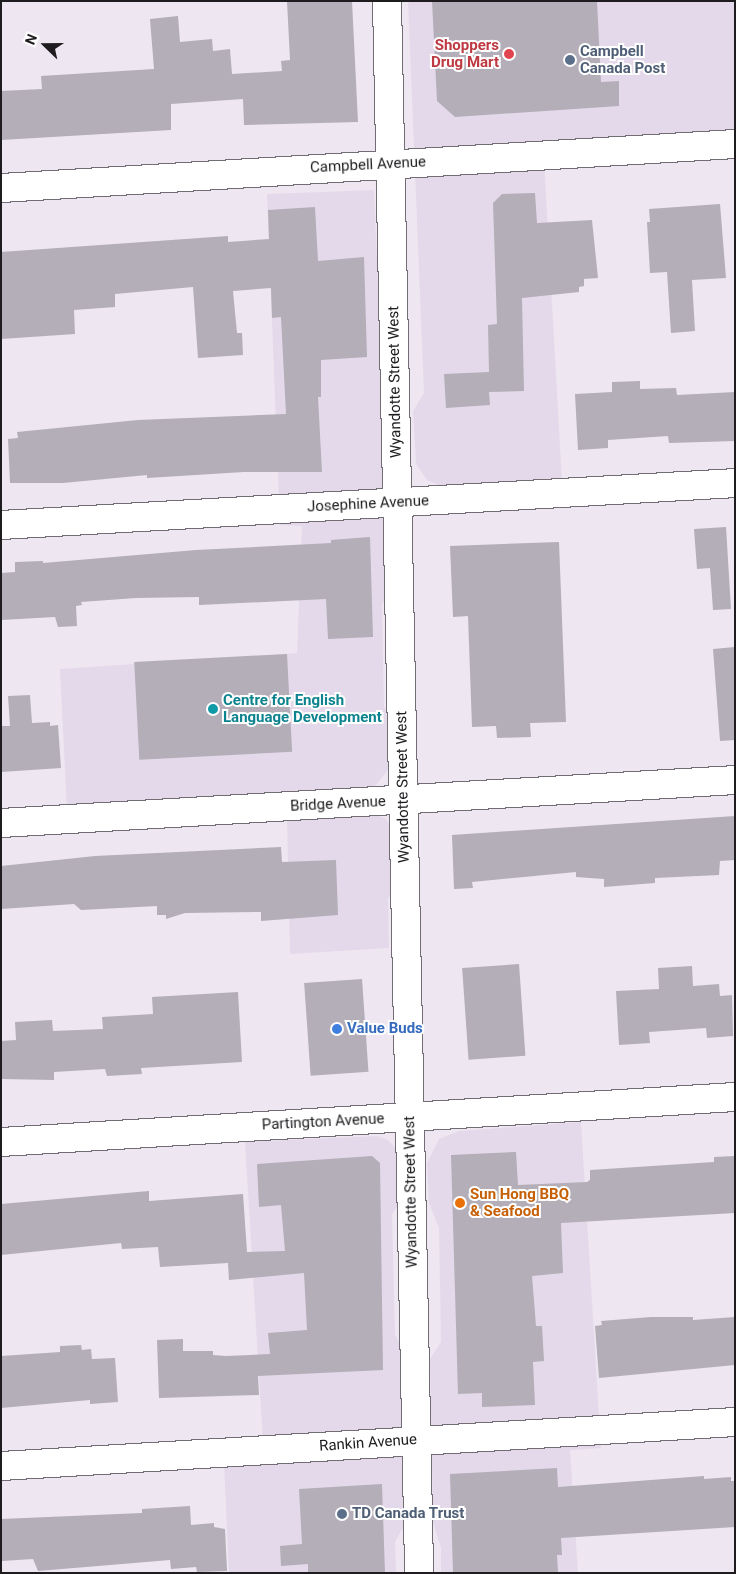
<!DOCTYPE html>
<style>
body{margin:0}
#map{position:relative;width:736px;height:1574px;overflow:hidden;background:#eee7f1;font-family:Roboto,sans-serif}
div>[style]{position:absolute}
.built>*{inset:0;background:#e4d9ea}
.building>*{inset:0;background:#b3aeb8;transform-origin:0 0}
.roads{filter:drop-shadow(1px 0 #726c75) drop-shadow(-1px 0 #726c75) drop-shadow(0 1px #726c75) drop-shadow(0 -1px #726c75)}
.street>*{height:28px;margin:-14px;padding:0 14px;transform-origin:14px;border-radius:14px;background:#fff}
.secondary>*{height:28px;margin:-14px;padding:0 14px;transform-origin:14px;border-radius:14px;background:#fff}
.dots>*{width:14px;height:14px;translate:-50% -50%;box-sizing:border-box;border:2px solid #fff;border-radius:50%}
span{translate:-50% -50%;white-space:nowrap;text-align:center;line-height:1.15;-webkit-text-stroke:4px #fff;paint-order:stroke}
.health-label{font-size:15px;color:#be3a42;font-weight:700}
.right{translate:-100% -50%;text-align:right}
.service-label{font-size:15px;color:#4e5e75;font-weight:700}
.left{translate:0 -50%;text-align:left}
.street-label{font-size:15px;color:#1e1c1f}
.culture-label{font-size:15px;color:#0d838f;font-weight:700}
.shop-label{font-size:15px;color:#366cbe;font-weight:700}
.food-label{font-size:15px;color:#c56008;font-weight:700}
.frame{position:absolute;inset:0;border:2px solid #1e1c1f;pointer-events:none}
.north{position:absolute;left:20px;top:20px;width:50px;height:50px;-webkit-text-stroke:4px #fff;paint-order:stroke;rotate:292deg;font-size:14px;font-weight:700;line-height:20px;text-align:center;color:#1e1c1f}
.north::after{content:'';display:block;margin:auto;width:18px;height:22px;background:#1e1c1f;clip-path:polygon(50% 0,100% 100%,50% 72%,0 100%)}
</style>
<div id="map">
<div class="built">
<div style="clip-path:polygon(408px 1px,735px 1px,735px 129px,543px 143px,562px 482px,443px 487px,427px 480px,416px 464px,413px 411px,424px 393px)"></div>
<div style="clip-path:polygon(374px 190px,391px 590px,382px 605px,384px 707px,393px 718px,394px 756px,387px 771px,376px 785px,356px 792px,67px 810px,60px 669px,297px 653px,302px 526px,280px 525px,267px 194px)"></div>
<div style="clip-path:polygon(372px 813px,386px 819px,395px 834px,396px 885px,388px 899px,389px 948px,290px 954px,287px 818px)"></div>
<div style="clip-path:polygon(581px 1122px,601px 1448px,570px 1450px,578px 1573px,441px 1573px,441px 1548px,433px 1522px,430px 1359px,441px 1342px,439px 1228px,429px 1203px,427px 1163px,439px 1139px,459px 1131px)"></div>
<div style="clip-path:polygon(377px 1136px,388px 1140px,399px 1152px,400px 1203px,392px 1214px,395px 1334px,403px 1351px,404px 1526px,395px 1542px,396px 1573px,229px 1573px,224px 1464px,264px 1460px,245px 1142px)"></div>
</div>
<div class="building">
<div style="clip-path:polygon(287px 1px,352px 1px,358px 122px,244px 125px,243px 99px,171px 104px,171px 130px,1px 140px,1px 91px,42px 89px,41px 76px,154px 69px,150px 19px,178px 16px,180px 42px,212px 39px,213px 51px,230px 49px,232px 74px,282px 71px,281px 61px,290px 60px)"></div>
<div style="clip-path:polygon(432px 1px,597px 1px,601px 82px,619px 81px,619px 106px,455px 117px,437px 101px)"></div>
<div style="clip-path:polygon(535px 193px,537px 223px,592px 220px,598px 278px,584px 279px,584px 286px,579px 287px,579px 292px,522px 298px,524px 391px,489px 392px,490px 405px,446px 408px,444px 374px,489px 372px,488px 325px,497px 324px,493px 203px,502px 194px)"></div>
<div style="clip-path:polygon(720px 204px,726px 278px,692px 280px,695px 331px,671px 333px,667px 272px,650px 273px,647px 222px,650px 222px,649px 209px)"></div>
<div style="clip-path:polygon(315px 207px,318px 261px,364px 257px,367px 357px,321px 360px,321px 397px,318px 397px,322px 472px,244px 472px,147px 478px,147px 475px,63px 483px,10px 483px,8px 439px,18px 438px,17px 432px,138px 420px,286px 414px,281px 317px,272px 318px,271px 288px,233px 291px,237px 333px,242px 333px,243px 355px,198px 358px,193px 287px,115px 294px,115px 307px,74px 310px,75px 334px,1px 339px,1px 252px,228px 236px,228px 242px,269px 239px,268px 210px)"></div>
<div style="clip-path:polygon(640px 381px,640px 389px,676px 388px,677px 395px,735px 392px,735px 441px,669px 443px,668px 436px,608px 440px,608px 448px,578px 450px,575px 394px,612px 392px,612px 382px)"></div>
<div style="clip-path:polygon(726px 527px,731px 609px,713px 610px,710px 568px,697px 569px,694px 529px)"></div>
<div style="clip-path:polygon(370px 537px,373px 637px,328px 639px,326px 599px,199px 605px,199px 597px,136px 598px,81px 602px,82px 605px,76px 606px,77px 626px,58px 627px,55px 617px,1px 620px,1px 573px,15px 572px,15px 562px,43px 561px,43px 563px,196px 550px,331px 543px,331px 540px)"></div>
<div style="clip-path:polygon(559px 542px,566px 722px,530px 723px,531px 737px,497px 738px,496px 726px,472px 727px,468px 616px,453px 617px,450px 546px)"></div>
<div style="clip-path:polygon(735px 647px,735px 740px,720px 741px,713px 649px)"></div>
<div style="left:287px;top:654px;width:98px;height:153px;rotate:87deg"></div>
<div style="clip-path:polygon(30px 695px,32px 723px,50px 722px,50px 726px,58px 725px,61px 768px,1px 772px,1px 726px,10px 726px,8px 696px)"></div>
<div style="clip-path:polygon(735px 816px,735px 860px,720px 861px,719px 875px,655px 878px,655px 883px,604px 887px,604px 879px,576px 877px,576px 872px,472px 882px,473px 888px,454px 889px,452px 835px)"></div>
<div style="clip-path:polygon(281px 847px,282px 862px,336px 860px,338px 915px,261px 921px,261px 912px,185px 913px,166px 919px,166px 915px,157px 915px,157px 906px,81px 910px,74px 904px,1px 909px,1px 866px,95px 856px)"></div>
<div style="left:519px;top:964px;width:92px;height:57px;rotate:86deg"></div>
<div style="clip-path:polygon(692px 966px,693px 986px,719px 984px,720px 996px,732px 995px,733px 1036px,707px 1038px,706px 1028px,649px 1032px,650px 1043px,619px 1045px,616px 991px,659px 989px,658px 968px)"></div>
<div style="left:362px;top:979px;width:93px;height:58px;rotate:86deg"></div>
<div style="clip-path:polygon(238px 992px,242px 1062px,141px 1068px,142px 1074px,107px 1076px,105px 1069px,54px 1072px,54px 1080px,1px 1079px,1px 1041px,16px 1040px,15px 1022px,52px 1020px,53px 1031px,103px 1029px,102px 1017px,153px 1014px,152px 997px)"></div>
<div style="clip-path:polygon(516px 1152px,518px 1185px,587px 1182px,590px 1180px,590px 1170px,714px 1162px,714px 1157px,735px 1156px,735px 1213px,561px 1223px,563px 1273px,532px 1276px,536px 1326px,542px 1326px,544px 1361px,533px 1362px,535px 1405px,482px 1407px,482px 1393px,458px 1394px,451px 1155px)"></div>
<div style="clip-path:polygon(372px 1156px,380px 1163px,383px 1370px,258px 1376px,259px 1395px,159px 1398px,157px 1340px,183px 1339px,183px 1351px,213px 1351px,213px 1355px,226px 1356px,270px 1354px,268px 1333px,307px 1330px,304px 1273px,229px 1280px,228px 1263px,160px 1267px,158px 1247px,122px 1249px,121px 1243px,1px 1255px,1px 1204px,149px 1191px,149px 1201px,243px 1194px,247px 1252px,285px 1251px,281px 1205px,259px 1207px,257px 1164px)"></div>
<div style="clip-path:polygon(651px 1317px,693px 1317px,693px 1320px,735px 1317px,735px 1365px,599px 1378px,595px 1326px,602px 1325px,601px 1321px)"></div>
<div style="clip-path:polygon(81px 1345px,82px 1350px,91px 1349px,92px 1359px,115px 1358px,118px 1402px,90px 1404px,90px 1400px,1px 1408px,1px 1356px,60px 1352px,60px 1346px)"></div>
<div style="clip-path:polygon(557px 1468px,558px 1487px,704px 1476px,704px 1479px,731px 1477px,731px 1481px,735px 1481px,735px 1527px,561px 1538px,562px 1555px,557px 1555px,558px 1573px,453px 1573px,450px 1474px)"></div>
<div style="clip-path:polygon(382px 1484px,385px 1573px,308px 1573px,308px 1564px,281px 1566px,280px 1546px,302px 1544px,299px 1489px)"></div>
<div style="clip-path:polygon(190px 1506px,191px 1525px,214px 1523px,214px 1527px,225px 1529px,227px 1571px,197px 1572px,196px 1567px,171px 1569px,170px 1560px,38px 1571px,33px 1559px,2px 1561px,1px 1519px,142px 1513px,142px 1509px)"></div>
</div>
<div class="roads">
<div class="street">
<div style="left:1px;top:525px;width:735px;rotate:-3.27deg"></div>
<div style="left:1px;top:823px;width:735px;rotate:-3.35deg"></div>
<div style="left:1px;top:1142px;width:735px;rotate:-3.51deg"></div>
<div style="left:1px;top:1466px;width:735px;rotate:-3.43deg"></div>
</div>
<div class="secondary">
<div style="left:387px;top:1px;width:1572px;rotate:88.83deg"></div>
<div style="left:1px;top:188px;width:735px;rotate:-3.43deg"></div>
</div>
</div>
<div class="dots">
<div style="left:509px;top:54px;background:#e0444e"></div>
<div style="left:570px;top:60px;background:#5c6f8a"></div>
<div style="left:213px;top:709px;background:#0f9aa8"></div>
<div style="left:337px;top:1029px;background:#3f7fe0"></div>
<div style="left:460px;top:1203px;background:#e8710a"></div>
<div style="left:342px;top:1514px;background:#5c6f8a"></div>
</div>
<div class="health-label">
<span class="right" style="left:499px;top:54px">Shoppers<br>Drug Mart</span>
</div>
<div class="service-label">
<span class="left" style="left:580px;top:60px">Campbell<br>Canada Post</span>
<span class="left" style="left:352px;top:1514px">TD Canada Trust</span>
</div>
<div class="street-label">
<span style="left:368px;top:165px;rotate:-3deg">Campbell Avenue</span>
<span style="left:395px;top:382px;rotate:-91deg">Wyandotte Street West</span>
<span style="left:368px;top:504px;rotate:-3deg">Josephine Avenue</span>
<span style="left:403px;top:787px;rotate:-91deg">Wyandotte Street West</span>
<span style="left:338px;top:804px;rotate:-3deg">Bridge Avenue</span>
<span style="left:323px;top:1122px;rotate:-3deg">Partington Avenue</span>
<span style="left:411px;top:1192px;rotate:-91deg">Wyandotte Street West</span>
<span style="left:368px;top:1443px;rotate:-4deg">Rankin Avenue</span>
</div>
<div class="culture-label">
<span class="left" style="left:223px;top:709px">Centre for English<br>Language Development</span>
</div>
<div class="shop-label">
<span class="left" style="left:347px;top:1029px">Value Buds</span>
</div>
<div class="food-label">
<span class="left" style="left:470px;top:1203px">Sun Hong BBQ<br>&amp; Seafood</span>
</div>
<div class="frame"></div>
<div class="north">N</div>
</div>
